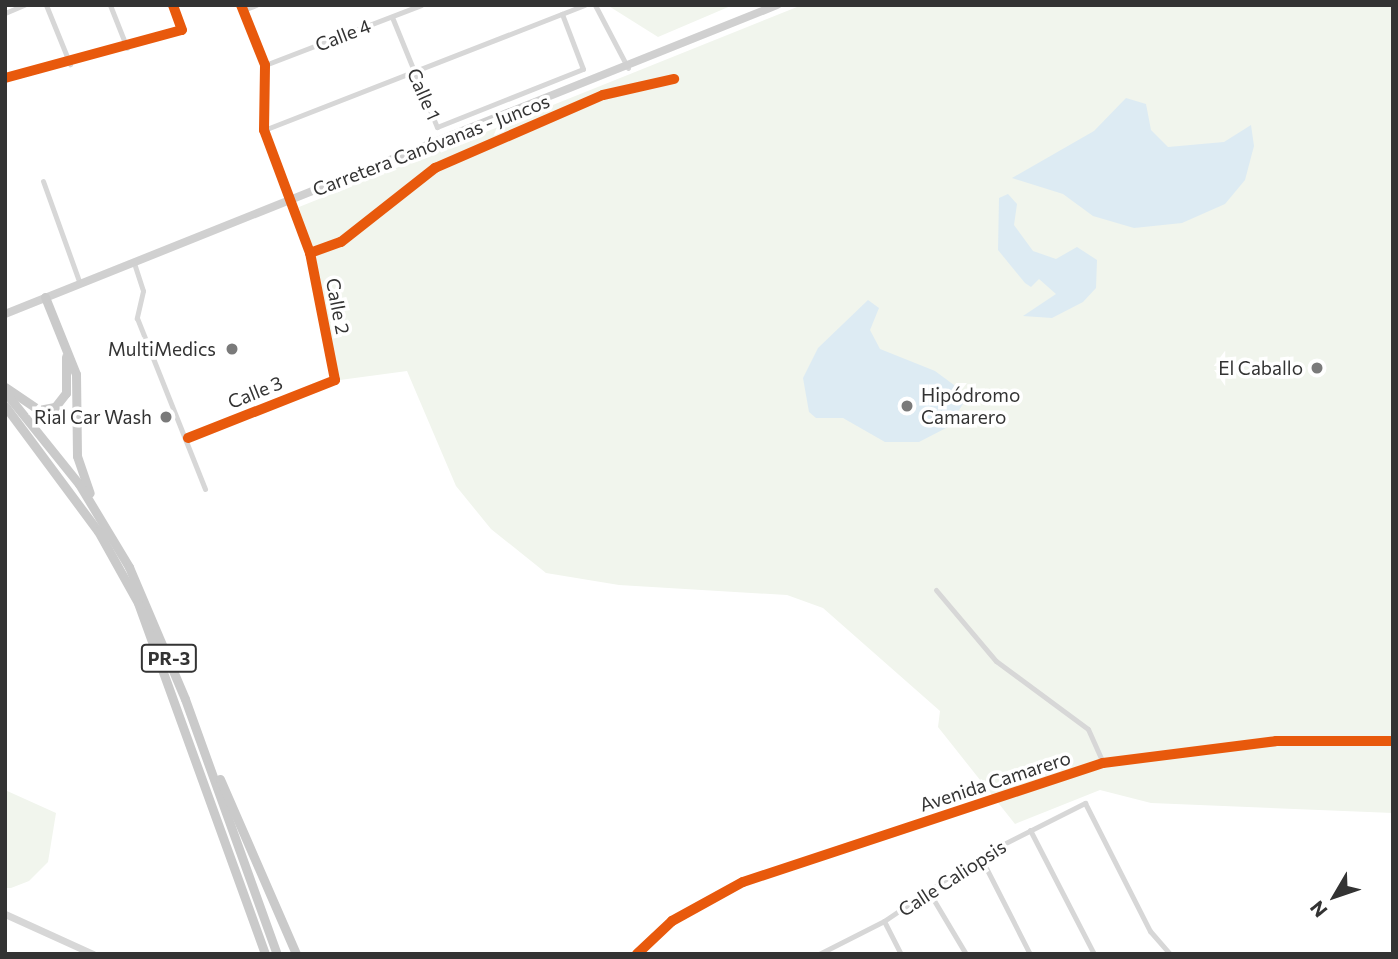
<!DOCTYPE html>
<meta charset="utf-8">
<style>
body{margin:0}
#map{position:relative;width:1398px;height:959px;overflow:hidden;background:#fff;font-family:Commissioner,sans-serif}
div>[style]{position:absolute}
.green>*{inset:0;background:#f1f5ed}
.water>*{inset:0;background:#ddebf3}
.minor>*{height:5px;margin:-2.5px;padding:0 2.5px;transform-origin:2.5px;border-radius:2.5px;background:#d7d7d7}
.tertiary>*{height:7px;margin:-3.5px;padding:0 3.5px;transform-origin:3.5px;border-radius:3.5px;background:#d7d7d7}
.secondary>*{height:8px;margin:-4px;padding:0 4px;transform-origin:4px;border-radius:4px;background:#d0d0d0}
.primary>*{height:9px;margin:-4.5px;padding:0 4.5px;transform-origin:4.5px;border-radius:4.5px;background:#cacaca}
.cycleway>*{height:10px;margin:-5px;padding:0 5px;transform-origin:5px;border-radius:5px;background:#e8590c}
.dots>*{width:19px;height:19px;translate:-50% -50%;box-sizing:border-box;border:4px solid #fff;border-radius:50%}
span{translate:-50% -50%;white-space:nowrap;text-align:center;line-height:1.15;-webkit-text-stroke:7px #fff;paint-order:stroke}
.shield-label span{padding:2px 5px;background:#fff;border:2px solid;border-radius:5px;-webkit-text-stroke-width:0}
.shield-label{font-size:18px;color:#333;font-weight:700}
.street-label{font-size:19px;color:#333}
.poi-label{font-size:19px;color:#333}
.right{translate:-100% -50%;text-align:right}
.left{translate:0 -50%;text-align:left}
.frame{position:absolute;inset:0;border:7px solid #333;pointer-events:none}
.north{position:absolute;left:1300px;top:861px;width:70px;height:70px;-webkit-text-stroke:5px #fff;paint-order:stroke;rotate:231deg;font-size:19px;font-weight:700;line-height:28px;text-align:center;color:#333}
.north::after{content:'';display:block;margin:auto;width:24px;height:32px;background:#333;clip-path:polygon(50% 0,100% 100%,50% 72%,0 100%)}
</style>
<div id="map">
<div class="green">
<div style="clip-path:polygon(607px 5px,733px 5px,658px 37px)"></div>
<div style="clip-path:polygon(802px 5px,1393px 5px,1393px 813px,1151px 803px,1100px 790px,1015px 824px,938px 727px,940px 711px,823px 608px,787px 595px,619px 585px,546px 573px,491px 529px,456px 486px,407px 371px,340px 380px,299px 207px)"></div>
<div style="clip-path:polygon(5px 790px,56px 813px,48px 862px,29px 881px,11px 888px,5px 888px)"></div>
</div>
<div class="water">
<div style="clip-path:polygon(1126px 98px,1146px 104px,1151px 130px,1168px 147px,1224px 142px,1251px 125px,1254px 146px,1245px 180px,1225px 204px,1182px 223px,1134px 228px,1093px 216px,1063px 194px,1012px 178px,1094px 131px)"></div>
<div style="clip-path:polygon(1008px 194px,1017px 204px,1014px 225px,1033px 251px,1056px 259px,1077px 247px,1097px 260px,1096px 288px,1083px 302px,1052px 318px,1023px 316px,1056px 294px,1039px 279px,1031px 287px,1025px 283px,998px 250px,999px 198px)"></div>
<div style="clip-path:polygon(868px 300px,879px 308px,870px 330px,880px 349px,935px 371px,954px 385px,963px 404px,948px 427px,919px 442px,885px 442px,843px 418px,816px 418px,809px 412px,803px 378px,818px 348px)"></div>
</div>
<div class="minor">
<div style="left:46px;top:5px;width:64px;rotate:67.9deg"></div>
<div style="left:110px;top:5px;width:46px;rotate:68.4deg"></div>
<div style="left:595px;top:5px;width:71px;rotate:62.4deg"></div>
<div style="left:243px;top:10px;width:14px;rotate:-21deg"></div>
<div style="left:5px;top:13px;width:21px;rotate:-23deg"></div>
<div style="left:392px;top:17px;width:119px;rotate:67.8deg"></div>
<div style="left:437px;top:127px;width:157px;rotate:-21.7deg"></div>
<div style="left:583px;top:69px;width:59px;rotate:-110.9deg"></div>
<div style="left:265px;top:65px;width:167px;rotate:-21deg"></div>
<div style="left:5px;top:78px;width:183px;rotate:-15.2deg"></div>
<div style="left:182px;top:30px;width:27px;rotate:-110deg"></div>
<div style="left:264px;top:130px;width:344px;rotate:-21.3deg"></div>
<div style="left:43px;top:181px;width:109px;rotate:70.2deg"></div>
<div style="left:310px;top:253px;width:33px;rotate:-20deg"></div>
<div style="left:341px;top:242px;width:120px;rotate:-38.2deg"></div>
<div style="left:435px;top:168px;width:183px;rotate:-23.5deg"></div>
<div style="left:603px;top:95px;width:73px;rotate:-12.7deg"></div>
<div style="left:134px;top:263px;width:29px;rotate:72deg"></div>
<div style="left:143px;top:291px;width:28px;rotate:103deg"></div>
<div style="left:137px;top:318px;width:184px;rotate:68.3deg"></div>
<div style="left:188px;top:438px;width:158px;rotate:-21.5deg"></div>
<div style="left:335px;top:380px;width:129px;rotate:-101.1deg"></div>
<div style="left:310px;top:253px;width:131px;rotate:-110.5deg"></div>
<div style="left:264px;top:130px;width:65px;rotate:-89.1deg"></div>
<div style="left:265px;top:65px;width:65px;rotate:-111.8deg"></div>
<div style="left:936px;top:590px;width:93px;rotate:49.8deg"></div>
<div style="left:996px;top:661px;width:114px;rotate:36.5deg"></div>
<div style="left:1088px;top:729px;width:37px;rotate:66deg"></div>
<div style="left:1030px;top:830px;width:140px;rotate:62.7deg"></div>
<div style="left:980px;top:856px;width:110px;rotate:63deg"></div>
<div style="left:929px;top:892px;width:72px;rotate:59.2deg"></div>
<div style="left:884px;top:921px;width:37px;rotate:63deg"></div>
<div style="left:637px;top:954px;width:48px;rotate:-43.3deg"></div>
<div style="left:672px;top:921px;width:81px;rotate:-28.8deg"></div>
<div style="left:743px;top:882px;width:379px;rotate:-18.3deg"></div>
<div style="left:1103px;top:763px;width:174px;rotate:-7.2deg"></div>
<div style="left:1276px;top:741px;width:117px"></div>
<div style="left:819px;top:954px;width:73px;rotate:-26.9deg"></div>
<div style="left:884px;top:921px;width:116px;rotate:-34.1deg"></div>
<div style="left:980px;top:856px;width:118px;rotate:-26.8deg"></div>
<div style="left:1085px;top:803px;width:144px;rotate:63.1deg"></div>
<div style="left:1150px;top:931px;width:30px;rotate:49deg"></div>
</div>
<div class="tertiary">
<div style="left:5px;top:914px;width:97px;rotate:24.4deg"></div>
</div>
<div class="secondary">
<div style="left:5px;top:314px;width:832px;rotate:-21.81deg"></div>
</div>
<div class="primary">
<div style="left:45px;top:297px;width:83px;rotate:68.1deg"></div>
<div style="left:76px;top:374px;width:82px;rotate:89.3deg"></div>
<div style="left:77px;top:456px;width:39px;rotate:71deg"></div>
<div style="left:5px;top:387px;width:41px;rotate:34.1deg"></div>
<div style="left:39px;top:410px;width:16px;rotate:-11deg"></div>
<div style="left:55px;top:407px;width:18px;rotate:-52deg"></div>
<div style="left:66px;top:393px;width:36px;rotate:-90deg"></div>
<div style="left:5px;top:392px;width:118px;rotate:51.2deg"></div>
<div style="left:79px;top:484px;width:97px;rotate:58.9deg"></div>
<div style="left:129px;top:567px;width:143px;rotate:67deg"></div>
<div style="left:185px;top:699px;width:271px;rotate:70.2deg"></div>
<div style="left:5px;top:406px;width:156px;rotate:53.4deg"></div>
<div style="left:98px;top:531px;width:82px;rotate:60.9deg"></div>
<div style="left:138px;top:603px;width:373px;rotate:70.1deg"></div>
<div style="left:220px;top:779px;width:191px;rotate:66.5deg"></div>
</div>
<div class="cycleway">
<div style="left:5px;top:78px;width:183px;rotate:-15.2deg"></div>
<div style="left:182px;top:30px;width:27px;rotate:-110deg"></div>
<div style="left:310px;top:253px;width:33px;rotate:-20deg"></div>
<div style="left:341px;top:242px;width:120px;rotate:-38.2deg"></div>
<div style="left:435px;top:168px;width:183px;rotate:-23.5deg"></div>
<div style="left:603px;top:95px;width:73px;rotate:-12.7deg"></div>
<div style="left:188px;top:438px;width:158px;rotate:-21.5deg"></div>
<div style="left:335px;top:380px;width:129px;rotate:-101.1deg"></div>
<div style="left:310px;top:253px;width:131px;rotate:-110.5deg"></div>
<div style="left:264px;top:130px;width:65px;rotate:-89.1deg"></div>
<div style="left:265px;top:65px;width:65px;rotate:-111.8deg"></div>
<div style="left:637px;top:954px;width:48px;rotate:-43.3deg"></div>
<div style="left:672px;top:921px;width:81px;rotate:-28.8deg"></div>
<div style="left:743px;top:882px;width:379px;rotate:-18.3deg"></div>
<div style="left:1103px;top:763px;width:174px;rotate:-7.2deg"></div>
<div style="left:1276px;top:741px;width:117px"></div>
</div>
<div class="dots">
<div style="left:232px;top:349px;background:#7a7a7a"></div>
<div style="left:1317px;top:368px;background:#7a7a7a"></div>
<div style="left:907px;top:406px;background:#7a7a7a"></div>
<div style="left:166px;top:417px;background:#7a7a7a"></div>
</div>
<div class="shield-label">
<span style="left:169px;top:658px">PR-3</span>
</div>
<div class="street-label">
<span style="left:343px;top:35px;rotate:-21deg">Calle 4</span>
<span style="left:424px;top:94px;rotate:66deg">Calle 1</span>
<span style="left:431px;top:145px;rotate:-21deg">Carretera Canóvanas - Juncos</span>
<span style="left:338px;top:306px;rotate:79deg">Calle 2</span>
<span style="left:255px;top:392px;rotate:-22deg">Calle 3</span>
<span style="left:995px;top:781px;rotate:-18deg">Avenida Camarero</span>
<span style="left:952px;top:878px;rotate:-33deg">Calle Caliopsis</span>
</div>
<div class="poi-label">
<span class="right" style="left:216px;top:349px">MultiMedics</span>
<span class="right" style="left:1303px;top:368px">El Caballo</span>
<span class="left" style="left:921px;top:406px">Hipódromo<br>Camarero</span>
<span class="right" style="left:152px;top:417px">Rial Car Wash</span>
</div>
<div class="frame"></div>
<div class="north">N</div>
</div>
